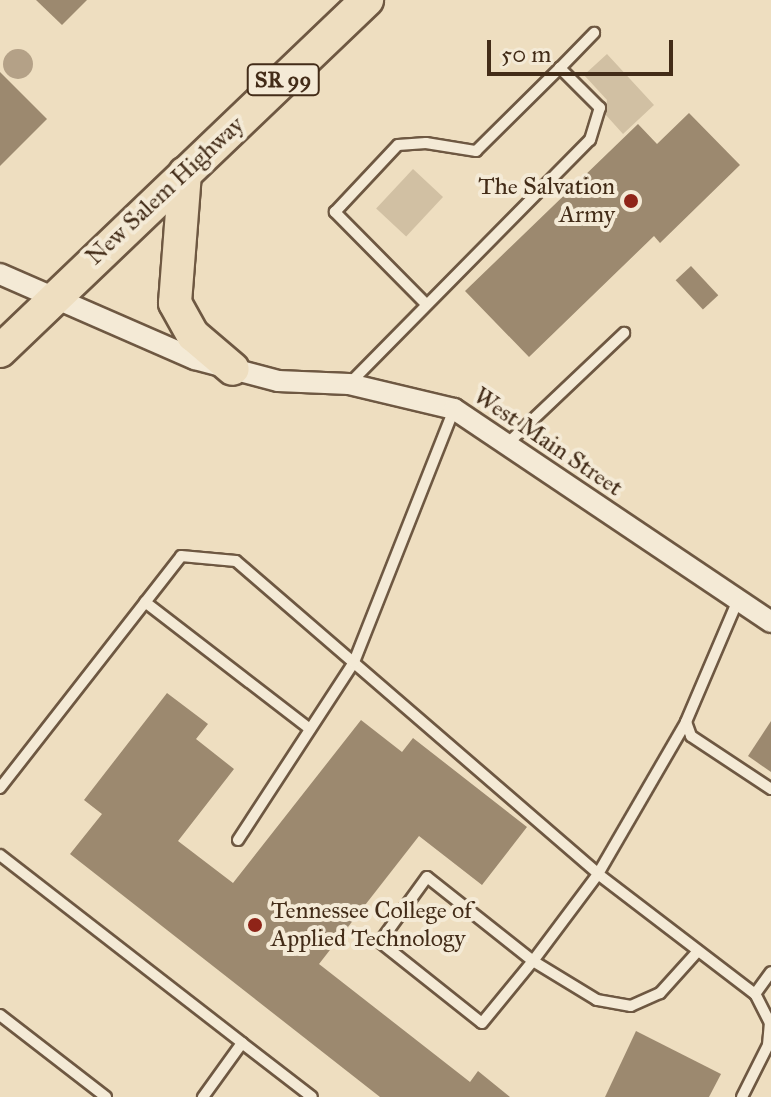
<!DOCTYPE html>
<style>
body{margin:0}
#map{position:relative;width:771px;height:1097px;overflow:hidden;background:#eedec0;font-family:"IM FELL Great Primer",serif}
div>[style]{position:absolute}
.green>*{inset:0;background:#d1c0a3;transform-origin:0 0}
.water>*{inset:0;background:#b4a187}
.round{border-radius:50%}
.building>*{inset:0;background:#9c896f;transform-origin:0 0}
.roads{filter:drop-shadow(2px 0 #6e5842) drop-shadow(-2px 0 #6e5842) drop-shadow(0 2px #6e5842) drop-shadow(0 -2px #6e5842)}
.lane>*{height:10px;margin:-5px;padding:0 5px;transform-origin:5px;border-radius:5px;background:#f4ead6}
.street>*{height:20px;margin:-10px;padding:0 10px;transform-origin:10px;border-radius:10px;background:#f4ead6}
.primary>*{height:32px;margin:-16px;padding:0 16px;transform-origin:16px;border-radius:16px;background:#eedec0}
.dots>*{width:22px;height:22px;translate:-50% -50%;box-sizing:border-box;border:4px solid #f4ead6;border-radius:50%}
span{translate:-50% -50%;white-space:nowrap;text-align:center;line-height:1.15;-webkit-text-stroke:8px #f4ead6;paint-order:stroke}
.shield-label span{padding:2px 6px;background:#f4ead6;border:2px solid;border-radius:6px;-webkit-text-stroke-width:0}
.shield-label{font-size:22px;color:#432c18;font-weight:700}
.poi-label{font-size:24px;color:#432c18}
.right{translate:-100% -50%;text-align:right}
.left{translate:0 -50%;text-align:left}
.street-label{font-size:24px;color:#432c18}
.scale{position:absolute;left:487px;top:40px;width:186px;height:36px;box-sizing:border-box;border:4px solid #432c18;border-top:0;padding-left:10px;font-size:24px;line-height:28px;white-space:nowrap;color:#432c18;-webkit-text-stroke:6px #f4ead6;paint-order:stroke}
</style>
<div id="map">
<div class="green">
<div style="clip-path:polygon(607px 54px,654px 105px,623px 134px,605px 114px,607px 100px,584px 75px)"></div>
<div style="left:413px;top:169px;width:41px;height:54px;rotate:43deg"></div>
</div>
<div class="water">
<div class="round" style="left:3px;top:49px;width:30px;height:30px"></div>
</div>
<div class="building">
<div style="clip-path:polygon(36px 0,87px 0,62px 25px)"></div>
<div style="clip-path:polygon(0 72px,47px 119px,0 166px)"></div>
<div style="clip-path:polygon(689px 113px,740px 165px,660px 243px,654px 236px,529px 357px,465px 291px,638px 124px,657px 144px)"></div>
<div style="left:691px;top:266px;width:40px;height:21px;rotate:47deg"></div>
<div style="clip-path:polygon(167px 693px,208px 724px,196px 739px,234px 769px,178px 841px,233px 883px,361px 720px,402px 752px,413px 738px,527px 827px,482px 885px,419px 836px,319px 964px,470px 1082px,478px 1071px,510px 1097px,380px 1097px,70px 854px,102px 814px,84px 800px)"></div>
<div style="clip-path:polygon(771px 721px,771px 772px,748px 756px)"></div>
<div style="clip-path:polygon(636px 1031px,721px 1074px,709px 1097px,605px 1097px)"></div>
</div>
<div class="roads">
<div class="lane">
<div style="left:424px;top:302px;width:127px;rotate:-134.7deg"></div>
<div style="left:335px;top:212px;width:92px;rotate:-46.8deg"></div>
<div style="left:398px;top:145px;width:28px;rotate:-4deg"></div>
<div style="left:426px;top:143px;width:51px;rotate:9.1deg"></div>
<div style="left:476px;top:151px;width:118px;rotate:-44.7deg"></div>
<div style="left:349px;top:384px;width:343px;rotate:-45.4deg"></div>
<div style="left:590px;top:140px;width:34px;rotate:-73deg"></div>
<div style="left:600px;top:108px;width:57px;rotate:-135deg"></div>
<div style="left:560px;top:68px;width:49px;rotate:-45.8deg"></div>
<div style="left:506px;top:445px;width:163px;rotate:-43.5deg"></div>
<div style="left:738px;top:600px;width:133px;rotate:113.1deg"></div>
<div style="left:686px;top:722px;width:15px;rotate:70deg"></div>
<div style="left:691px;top:736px;width:96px;rotate:33.5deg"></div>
<div style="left:145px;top:602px;width:208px;rotate:37.6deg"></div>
<div style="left:0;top:788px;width:294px;rotate:-52deg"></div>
<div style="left:181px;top:556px;width:55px;rotate:5.2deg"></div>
<div style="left:236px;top:561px;width:479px;rotate:40.8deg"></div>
<div style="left:598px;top:874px;width:176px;rotate:-59.9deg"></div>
<div style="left:238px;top:840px;width:212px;rotate:-56.9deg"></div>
<div style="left:354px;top:662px;width:272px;rotate:-68.4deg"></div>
<div style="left:0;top:855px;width:306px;rotate:37.8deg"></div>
<div style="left:242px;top:1043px;width:67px;rotate:125.8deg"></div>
<div style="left:698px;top:951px;width:57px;rotate:132.1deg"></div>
<div style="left:660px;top:993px;width:32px;rotate:156deg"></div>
<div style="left:631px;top:1006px;width:35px;rotate:-170deg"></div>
<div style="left:597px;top:1000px;width:75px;rotate:-148.6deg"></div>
<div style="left:533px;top:961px;width:135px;rotate:-141.6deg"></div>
<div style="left:427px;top:877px;width:80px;rotate:125.9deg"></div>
<div style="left:380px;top:942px;width:130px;rotate:38.5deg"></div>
<div style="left:482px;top:1023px;width:80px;rotate:-50.6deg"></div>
<div style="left:533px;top:961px;width:109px;rotate:-53.2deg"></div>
<div style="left:598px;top:874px;width:198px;rotate:37.4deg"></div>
<div style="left:0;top:1015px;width:134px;rotate:37.7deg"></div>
<div style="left:242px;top:1043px;width:88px;rotate:37.6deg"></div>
<div style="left:742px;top:1097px;width:58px;rotate:-63.4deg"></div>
<div style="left:768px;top:1045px;width:22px;rotate:-85deg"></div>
<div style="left:770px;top:1023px;width:33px;rotate:-117deg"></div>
<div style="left:755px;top:994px;width:27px;rotate:-54deg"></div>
</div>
<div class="street">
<div style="left:0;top:274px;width:213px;rotate:23.6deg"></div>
<div style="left:195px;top:359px;width:86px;rotate:14.8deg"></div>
<div style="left:278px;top:381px;width:71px;rotate:2.4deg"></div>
<div style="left:349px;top:384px;width:108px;rotate:13.4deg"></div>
<div style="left:454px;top:409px;width:382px;rotate:33.9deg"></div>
</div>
<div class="primary">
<div style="left:185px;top:173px;width:130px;rotate:94.4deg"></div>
<div style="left:175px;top:303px;width:37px;rotate:61deg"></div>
<div style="left:193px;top:335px;width:52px;rotate:40.4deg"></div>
<div style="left:0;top:351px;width:508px;rotate:-43.72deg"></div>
</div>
</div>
<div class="dots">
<div style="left:631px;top:201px;background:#8f2418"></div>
<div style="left:255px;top:925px;background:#8f2418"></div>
</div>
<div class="shield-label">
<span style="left:283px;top:80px">SR 99</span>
</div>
<div class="poi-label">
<span class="right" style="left:615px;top:201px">The Salvation<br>Army</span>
<span class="left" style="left:271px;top:925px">Tennessee College of<br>Applied Technology</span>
</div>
<div class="street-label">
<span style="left:165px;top:191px;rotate:-43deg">New Salem Highway</span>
<span style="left:548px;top:442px;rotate:34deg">West Main Street</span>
</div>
<div class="scale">50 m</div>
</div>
